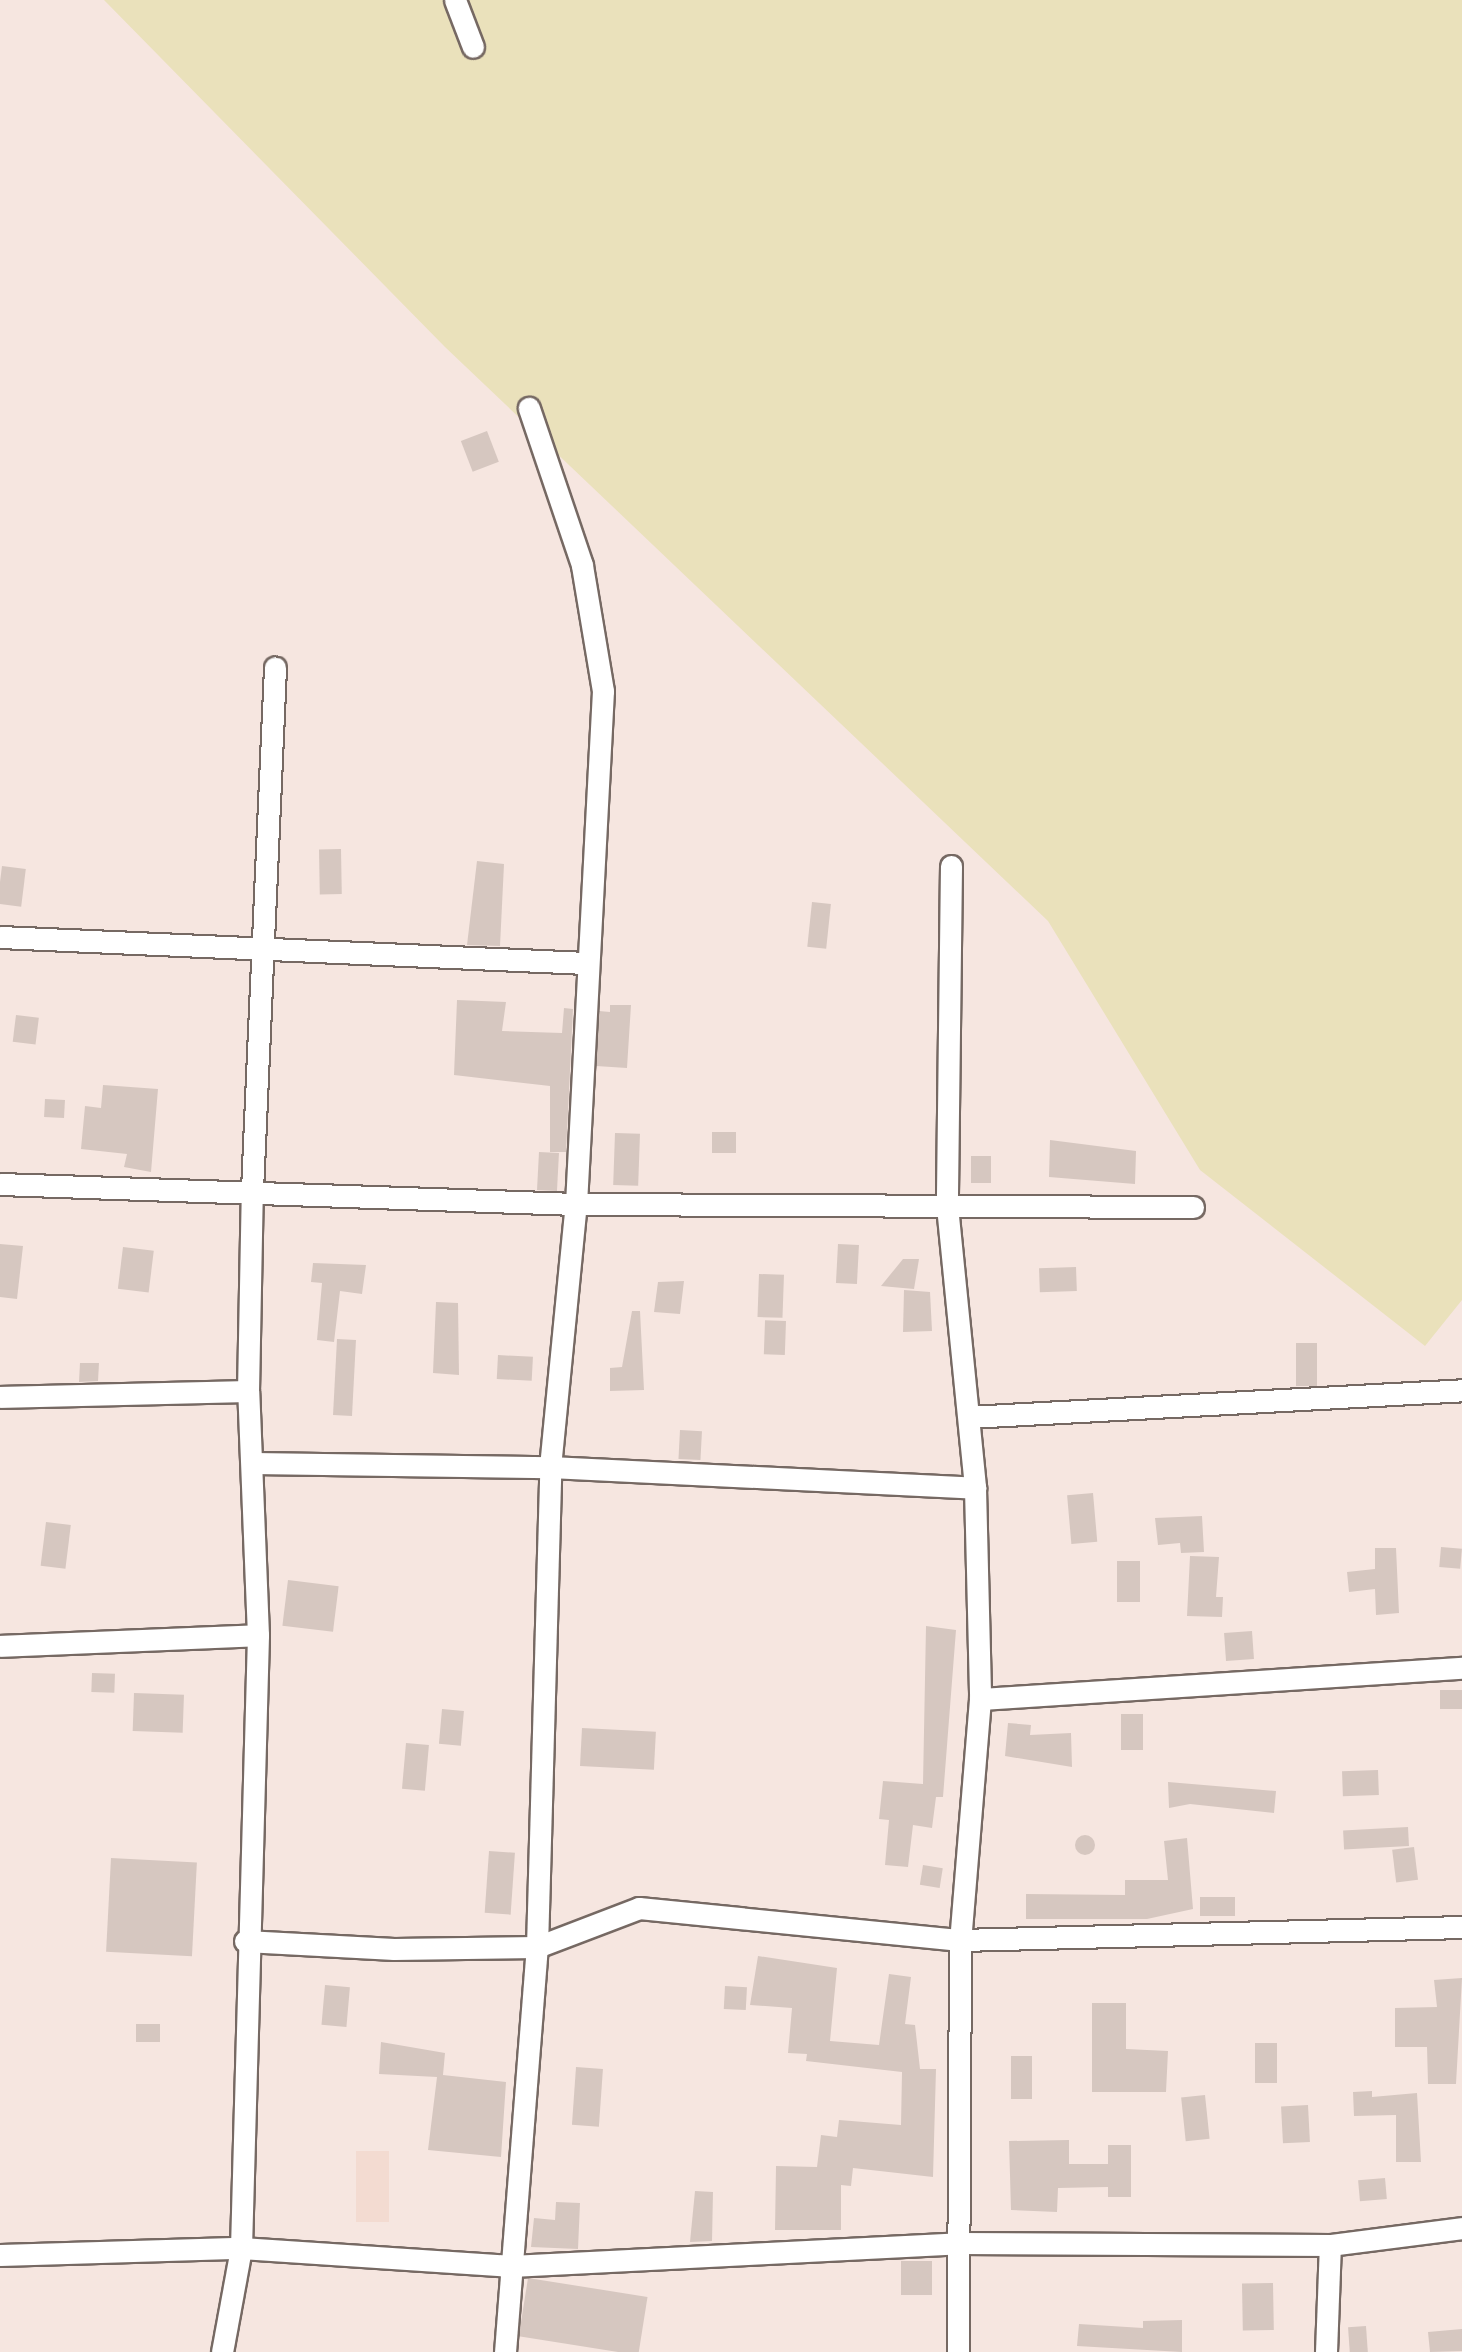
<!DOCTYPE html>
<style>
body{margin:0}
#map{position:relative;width:1462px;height:2352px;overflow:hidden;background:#f6e6e0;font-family:Lato,sans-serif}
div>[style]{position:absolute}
.built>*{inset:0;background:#f3dbd1;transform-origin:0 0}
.sand>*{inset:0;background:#eae1bb}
.building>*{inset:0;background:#d6c7c0;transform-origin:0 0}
.round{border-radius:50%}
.roads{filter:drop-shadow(2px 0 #766963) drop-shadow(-2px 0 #766963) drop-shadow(0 2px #766963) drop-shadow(0 -2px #766963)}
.minor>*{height:21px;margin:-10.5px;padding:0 10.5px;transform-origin:10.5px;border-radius:10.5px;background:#fff}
span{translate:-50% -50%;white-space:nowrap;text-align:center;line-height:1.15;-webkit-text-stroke:5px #fff5f1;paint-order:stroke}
</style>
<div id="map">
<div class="built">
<div style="left:356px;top:2151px;width:33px;height:71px"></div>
</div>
<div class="sand">
<div style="clip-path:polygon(104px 0,1462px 0,1462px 1300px,1425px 1346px,1200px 1170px,1048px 921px,445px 347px)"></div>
</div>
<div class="building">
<div style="left:487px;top:431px;width:33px;height:28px;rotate:69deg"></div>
<div style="left:341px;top:849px;width:45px;height:22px;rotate:89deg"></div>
<div style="clip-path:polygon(477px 861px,504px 864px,500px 946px,467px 945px)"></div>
<div style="left:2px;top:866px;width:24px;height:38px;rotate:7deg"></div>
<div style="left:812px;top:902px;width:19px;height:45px;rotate:6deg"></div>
<div style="clip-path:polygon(457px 1000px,506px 1002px,502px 1031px,562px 1033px,564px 1008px,573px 1009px,566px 1152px,550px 1152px,550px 1086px,454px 1075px)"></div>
<div style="clip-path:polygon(610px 1005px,631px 1005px,627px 1068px,596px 1066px,599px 1011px,610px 1012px)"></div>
<div style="left:16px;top:1015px;width:23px;height:27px;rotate:7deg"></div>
<div style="clip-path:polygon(103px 1085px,158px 1089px,151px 1172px,124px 1167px,127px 1154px,81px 1149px,85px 1106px,101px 1108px)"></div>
<div style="left:45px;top:1099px;width:20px;height:18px;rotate:3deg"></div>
<div style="left:712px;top:1132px;width:24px;height:21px"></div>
<div style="left:615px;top:1133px;width:25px;height:52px;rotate:2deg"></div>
<div style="clip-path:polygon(1050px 1140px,1136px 1151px,1135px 1184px,1049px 1177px)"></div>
<div style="left:539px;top:1152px;width:20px;height:38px;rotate:3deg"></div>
<div style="left:971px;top:1156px;width:20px;height:27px"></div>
<div style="clip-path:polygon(0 1244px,23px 1246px,17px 1299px,0 1297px)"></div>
<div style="left:838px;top:1244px;width:21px;height:39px;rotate:3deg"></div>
<div style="left:123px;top:1247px;width:31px;height:42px;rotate:7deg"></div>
<div style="clip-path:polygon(903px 1259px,919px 1259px,914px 1289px,881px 1286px)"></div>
<div style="clip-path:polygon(313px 1263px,366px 1265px,362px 1294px,340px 1291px,334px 1342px,317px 1340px,322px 1283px,311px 1282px)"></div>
<div style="left:1076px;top:1267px;width:24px;height:37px;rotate:88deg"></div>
<div style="left:759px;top:1274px;width:25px;height:43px;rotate:2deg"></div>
<div style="clip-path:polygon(684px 1281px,680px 1314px,654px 1312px,658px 1282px)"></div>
<div style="clip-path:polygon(904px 1290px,930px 1292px,932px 1331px,903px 1332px)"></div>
<div style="clip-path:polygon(436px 1302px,458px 1303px,459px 1375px,433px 1373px)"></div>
<div style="clip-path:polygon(632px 1311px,640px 1311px,644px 1390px,610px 1391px,610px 1368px,622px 1367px)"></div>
<div style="left:786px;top:1321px;width:34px;height:21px;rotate:92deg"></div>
<div style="left:337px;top:1339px;width:19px;height:76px;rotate:3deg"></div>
<div style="left:1296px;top:1343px;width:21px;height:43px"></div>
<div style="left:498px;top:1355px;width:35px;height:24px;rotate:3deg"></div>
<div style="clip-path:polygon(80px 1363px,99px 1363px,98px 1381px,79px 1382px)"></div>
<div style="left:680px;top:1430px;width:22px;height:29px;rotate:3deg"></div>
<div style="left:1093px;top:1493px;width:49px;height:26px;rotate:85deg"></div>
<div style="clip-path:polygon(1202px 1516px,1204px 1552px,1181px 1553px,1180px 1543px,1158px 1545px,1155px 1518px)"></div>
<div style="left:46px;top:1522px;width:25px;height:44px;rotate:7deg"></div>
<div style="left:1441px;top:1547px;width:21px;height:20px;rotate:5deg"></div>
<div style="clip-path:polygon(1375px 1548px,1396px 1548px,1399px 1613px,1376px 1615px,1375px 1589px,1349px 1592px,1347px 1572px,1375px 1569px)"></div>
<div style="clip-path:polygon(1190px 1556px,1219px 1557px,1216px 1597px,1223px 1597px,1222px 1617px,1187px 1616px)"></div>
<div style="left:1117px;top:1561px;width:23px;height:41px"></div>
<div style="left:288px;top:1580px;width:51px;height:46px;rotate:7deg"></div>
<div style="clip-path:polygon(926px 1626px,956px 1630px,943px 1797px,936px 1797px,932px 1828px,913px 1825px,908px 1867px,885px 1865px,889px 1820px,879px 1819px,883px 1781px,923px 1784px)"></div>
<div style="left:1252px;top:1631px;width:28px;height:28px;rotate:86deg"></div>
<div style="left:92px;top:1673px;width:23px;height:19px;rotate:2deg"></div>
<div style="left:1462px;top:1690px;width:19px;height:22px;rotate:90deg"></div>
<div style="left:134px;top:1693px;width:50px;height:38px;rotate:2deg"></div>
<div style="left:442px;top:1709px;width:22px;height:35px;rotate:5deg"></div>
<div style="left:1121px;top:1714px;width:22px;height:36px"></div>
<div style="clip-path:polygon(1008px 1723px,1031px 1725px,1030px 1735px,1071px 1733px,1072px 1767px,1005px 1756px)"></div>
<div style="left:582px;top:1728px;width:74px;height:38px;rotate:3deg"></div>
<div style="left:406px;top:1743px;width:23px;height:46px;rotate:5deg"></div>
<div style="left:1378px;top:1770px;width:25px;height:36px;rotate:88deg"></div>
<div style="clip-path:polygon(1168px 1782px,1276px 1791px,1274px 1813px,1190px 1804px,1169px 1808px)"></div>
<div style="left:1408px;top:1827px;width:19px;height:65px;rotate:87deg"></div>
<div class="round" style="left:1075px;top:1835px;width:20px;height:20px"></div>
<div style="clip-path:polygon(1187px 1838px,1193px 1909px,1147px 1919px,1026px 1919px,1026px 1894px,1125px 1895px,1125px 1880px,1168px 1880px,1164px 1841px)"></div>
<div style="left:1414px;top:1847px;width:33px;height:22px;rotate:83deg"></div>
<div style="left:489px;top:1851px;width:26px;height:62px;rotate:4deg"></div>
<div style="left:111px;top:1858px;width:86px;height:94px;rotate:3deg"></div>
<div style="left:923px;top:1865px;width:20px;height:20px;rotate:9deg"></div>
<div style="left:1200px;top:1897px;width:35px;height:19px"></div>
<div style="clip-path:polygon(758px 1956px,837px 1968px,830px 2041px,879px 2045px,889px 1974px,911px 1977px,905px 2024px,915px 2025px,920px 2069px,936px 2069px,933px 2177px,853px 2168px,851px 2186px,841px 2185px,841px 2230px,775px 2230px,776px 2166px,817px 2167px,821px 2135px,837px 2137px,839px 2120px,901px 2125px,902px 2072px,806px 2061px,807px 2054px,788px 2053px,792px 2008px,750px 2005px)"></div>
<div style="clip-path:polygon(1462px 1978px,1456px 2084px,1428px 2084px,1427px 2047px,1395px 2047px,1395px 2008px,1437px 2007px,1434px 1980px)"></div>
<div style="left:325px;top:1985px;width:25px;height:40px;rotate:5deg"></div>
<div style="left:725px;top:1986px;width:22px;height:23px;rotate:3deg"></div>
<div style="clip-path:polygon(1092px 2003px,1126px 2003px,1126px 2049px,1168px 2051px,1166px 2092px,1092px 2092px)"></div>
<div style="left:136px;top:2024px;width:24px;height:18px"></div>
<div style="clip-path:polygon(381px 2042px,445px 2053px,443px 2075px,506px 2082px,501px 2157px,428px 2150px,437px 2077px,379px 2074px)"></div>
<div style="left:1255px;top:2043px;width:22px;height:40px"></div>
<div style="left:1011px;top:2056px;width:21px;height:43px"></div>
<div style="left:576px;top:2067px;width:27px;height:58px;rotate:4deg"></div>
<div style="clip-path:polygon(1372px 2091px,1372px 2097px,1417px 2093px,1421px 2162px,1396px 2162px,1396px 2115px,1354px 2116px,1353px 2092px)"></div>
<div style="left:1205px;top:2095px;width:44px;height:24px;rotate:84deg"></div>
<div style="left:1308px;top:2105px;width:37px;height:27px;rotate:87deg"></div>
<div style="clip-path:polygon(1069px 2140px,1069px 2164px,1108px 2164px,1108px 2145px,1131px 2145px,1131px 2197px,1108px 2197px,1108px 2187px,1058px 2188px,1057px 2212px,1011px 2210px,1009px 2141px)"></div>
<div style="left:1385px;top:2178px;width:21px;height:27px;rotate:85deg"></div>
<div style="clip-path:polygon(695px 2191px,713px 2192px,712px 2241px,690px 2242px)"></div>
<div style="clip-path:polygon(556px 2202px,580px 2203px,578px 2249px,531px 2247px,534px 2218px,555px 2220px)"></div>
<div style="left:901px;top:2261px;width:31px;height:34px"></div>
<div style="left:528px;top:2278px;width:121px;height:59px;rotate:9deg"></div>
<div style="left:1273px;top:2283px;width:47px;height:31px;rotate:89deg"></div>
<div style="clip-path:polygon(1182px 2320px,1182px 2352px,1077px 2346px,1079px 2324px,1143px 2328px,1143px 2321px)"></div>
<div style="left:1366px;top:2326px;width:26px;height:18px;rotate:86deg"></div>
<div style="clip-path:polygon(1462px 2329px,1462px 2351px,1430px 2352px,1428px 2332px)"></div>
</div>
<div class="roads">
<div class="minor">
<div style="left:455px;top:0;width:50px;rotate:69deg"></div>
<div style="left:951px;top:866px;width:340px;rotate:90.7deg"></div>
<div style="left:947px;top:1206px;width:283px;rotate:84.3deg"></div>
<div style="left:975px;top:1488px;width:211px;rotate:88.6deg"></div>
<div style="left:980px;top:1699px;width:242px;rotate:94.7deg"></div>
<div style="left:960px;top:1940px;width:412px;rotate:90.3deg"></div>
<div style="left:0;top:937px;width:588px;rotate:2.54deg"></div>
<div style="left:0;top:1184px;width:576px;rotate:1.99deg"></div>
<div style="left:576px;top:1204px;width:617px;rotate:0.28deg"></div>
<div style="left:0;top:1397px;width:248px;rotate:-1.4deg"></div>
<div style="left:969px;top:1417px;width:494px;rotate:-3.1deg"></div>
<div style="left:253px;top:1463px;width:297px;rotate:0.8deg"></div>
<div style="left:550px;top:1467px;width:426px;rotate:2.8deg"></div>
<div style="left:0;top:1646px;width:258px;rotate:-2.4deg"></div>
<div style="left:980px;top:1699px;width:483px;rotate:-3.7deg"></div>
<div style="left:245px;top:1941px;width:149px;rotate:3.1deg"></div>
<div style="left:394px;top:1949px;width:143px;rotate:-0.8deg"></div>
<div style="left:537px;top:1947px;width:109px;rotate:-20.9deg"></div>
<div style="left:639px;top:1908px;width:323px;rotate:5.7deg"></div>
<div style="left:960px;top:1940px;width:502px;rotate:-1.48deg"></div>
<div style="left:0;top:2255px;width:241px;rotate:-1.7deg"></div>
<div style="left:241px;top:2248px;width:271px;rotate:3.8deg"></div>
<div style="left:511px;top:2266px;width:449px;rotate:-2.9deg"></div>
<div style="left:959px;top:2243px;width:371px;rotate:0.3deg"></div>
<div style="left:1330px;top:2245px;width:133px;rotate:-7.3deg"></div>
<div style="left:222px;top:2352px;width:106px;rotate:-79.6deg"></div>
<div style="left:241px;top:2248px;width:613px;rotate:-88.41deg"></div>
<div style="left:258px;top:1635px;width:244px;rotate:-92.3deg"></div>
<div style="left:248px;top:1391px;width:201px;rotate:-88.9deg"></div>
<div style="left:252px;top:1190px;width:523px;rotate:-87.48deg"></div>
<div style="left:505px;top:2352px;width:406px;rotate:-85.5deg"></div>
<div style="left:537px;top:1947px;width:480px;rotate:-88.4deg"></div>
<div style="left:550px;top:1467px;width:264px;rotate:-84.4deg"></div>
<div style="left:576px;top:1204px;width:514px;rotate:-86.99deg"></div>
<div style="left:603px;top:691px;width:128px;rotate:-99.5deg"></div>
<div style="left:582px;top:565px;width:166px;rotate:-108.7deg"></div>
<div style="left:1326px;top:2352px;width:107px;rotate:-87.9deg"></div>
</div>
</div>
</div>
